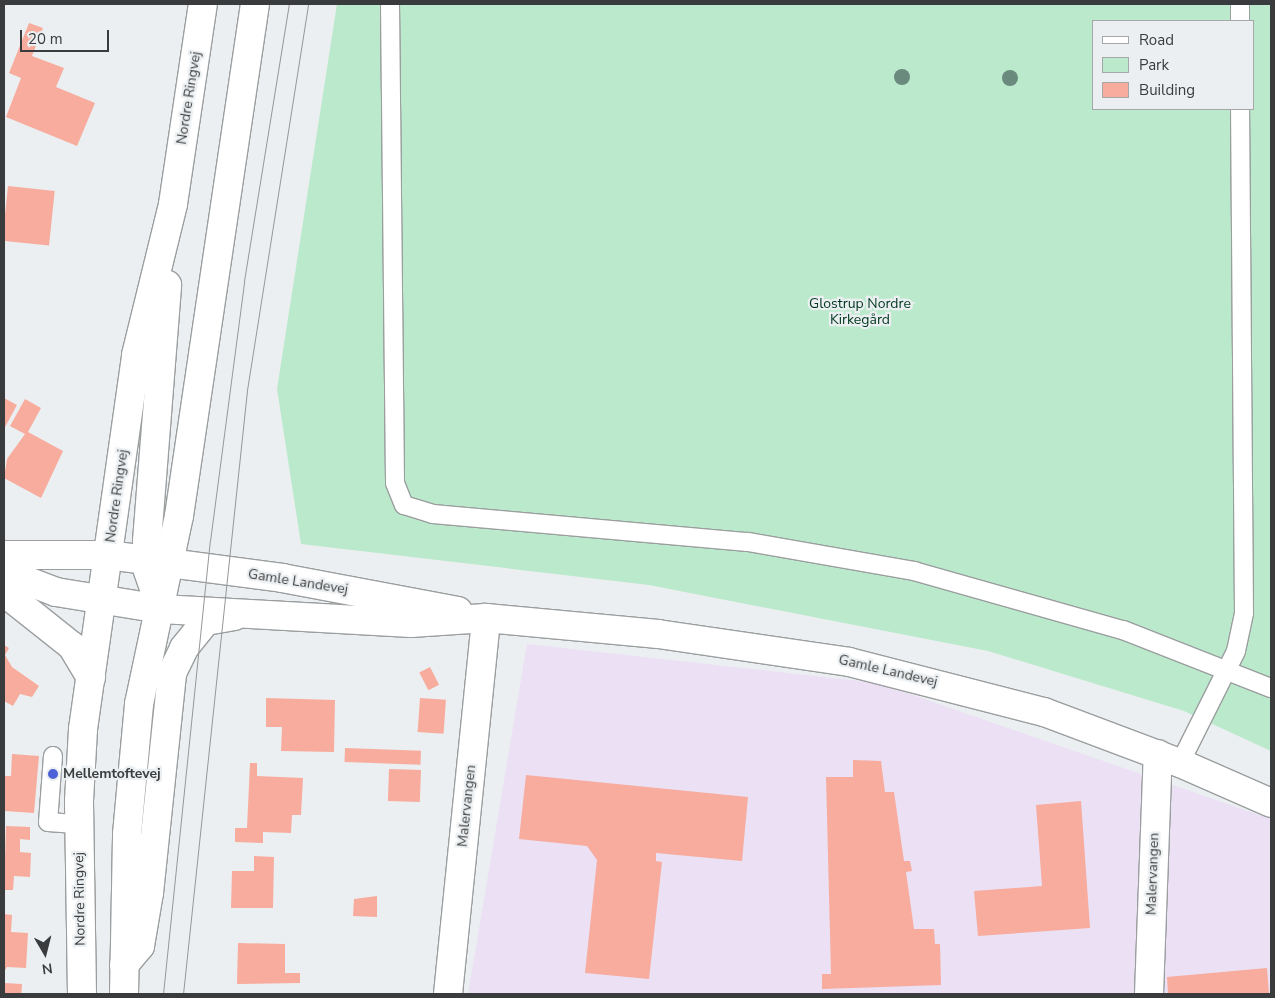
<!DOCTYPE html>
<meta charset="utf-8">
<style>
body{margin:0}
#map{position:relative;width:1275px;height:998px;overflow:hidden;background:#eceff1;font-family:"Nunito Sans",sans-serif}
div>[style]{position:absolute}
.industrial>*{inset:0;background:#ebe0f4}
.green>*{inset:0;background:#bae9cb}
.building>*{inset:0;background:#f7ac9d;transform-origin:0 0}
.roads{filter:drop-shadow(1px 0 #9b9e9f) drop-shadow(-1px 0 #9b9e9f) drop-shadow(0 1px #9b9e9f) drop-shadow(0 -1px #9b9e9f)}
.service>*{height:18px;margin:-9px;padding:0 9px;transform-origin:9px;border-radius:9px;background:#fff}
.minor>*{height:28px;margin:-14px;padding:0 14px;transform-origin:14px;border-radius:14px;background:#fff}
.tertiary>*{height:28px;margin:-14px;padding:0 14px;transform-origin:14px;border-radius:14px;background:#fff}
.secondary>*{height:28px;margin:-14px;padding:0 14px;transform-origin:14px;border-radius:14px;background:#fff}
.primary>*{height:28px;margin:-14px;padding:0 14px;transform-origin:14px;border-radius:14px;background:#fff}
.tram>*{height:1px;margin:-0.5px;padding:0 0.5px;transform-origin:0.5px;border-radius:0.5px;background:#959799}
.trees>*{width:16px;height:16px;margin:-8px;border-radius:50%;background:#6a8a7d}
.dots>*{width:14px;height:14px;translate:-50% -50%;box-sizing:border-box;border:2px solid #eceff1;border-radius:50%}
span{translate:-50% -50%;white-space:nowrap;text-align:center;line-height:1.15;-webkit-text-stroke:4.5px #eceff1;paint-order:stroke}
.street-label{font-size:14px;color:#3a3b3c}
.park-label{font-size:14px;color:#00381e}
.poi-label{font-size:14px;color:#3a3b3c;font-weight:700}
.left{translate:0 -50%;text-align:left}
.frame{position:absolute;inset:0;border:5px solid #3a3b3c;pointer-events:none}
.legend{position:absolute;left:1092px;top:20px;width:162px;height:90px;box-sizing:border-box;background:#eceff1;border:1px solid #a5a7a9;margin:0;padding:6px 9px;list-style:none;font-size:15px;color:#3a3b3c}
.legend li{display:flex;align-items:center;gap:10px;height:25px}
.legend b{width:25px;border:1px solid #a5a7a9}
.north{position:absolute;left:20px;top:928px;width:50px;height:50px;-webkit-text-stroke:4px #eceff1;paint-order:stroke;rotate:172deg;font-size:14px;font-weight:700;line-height:20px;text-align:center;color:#3a3b3c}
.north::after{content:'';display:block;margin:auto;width:18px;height:22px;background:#3a3b3c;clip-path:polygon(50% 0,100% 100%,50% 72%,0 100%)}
.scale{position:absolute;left:20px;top:30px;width:89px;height:22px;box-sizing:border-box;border:2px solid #3a3b3c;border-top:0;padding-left:6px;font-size:15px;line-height:18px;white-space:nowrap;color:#3a3b3c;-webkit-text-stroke:4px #eceff1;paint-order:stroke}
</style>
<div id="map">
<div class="industrial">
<div style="clip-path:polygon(527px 644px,878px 683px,1271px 819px,1271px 994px,468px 994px)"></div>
</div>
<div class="green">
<div style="clip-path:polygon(evenodd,337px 4px,1271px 4px,1271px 751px,1184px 711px,988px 651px,649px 585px,301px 544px,277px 389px,337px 4px,1094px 21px,1254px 21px,1254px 109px,1094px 109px,1094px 21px)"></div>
</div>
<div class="building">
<div style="clip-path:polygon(29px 23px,43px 28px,32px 56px,64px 68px,56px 87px,95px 103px,77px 146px,6px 117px,21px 78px,9px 73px)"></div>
<div style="left:8px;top:186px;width:47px;height:55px;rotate:6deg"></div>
<div style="clip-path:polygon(4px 398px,17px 405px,4px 429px)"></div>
<div style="clip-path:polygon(25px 399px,41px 408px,28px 432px,63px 451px,41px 498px,4px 478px,7px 459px,25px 434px,10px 426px)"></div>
<div style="clip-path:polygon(4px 645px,9px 648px,5px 655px,12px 667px,39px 686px,32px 697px,20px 694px,13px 706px,4px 701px)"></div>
<div style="left:430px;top:667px;width:20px;height:12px;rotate:63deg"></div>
<div style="clip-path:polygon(266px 698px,335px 700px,334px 752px,281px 751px,282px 727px,266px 727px)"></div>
<div style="left:420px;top:698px;width:26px;height:34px;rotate:4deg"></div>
<div style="left:345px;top:748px;width:76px;height:14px;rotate:2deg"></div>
<div style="clip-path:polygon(12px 754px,39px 756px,34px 813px,4px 811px,4px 776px,11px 776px)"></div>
<div style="clip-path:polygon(853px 760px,881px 761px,885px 792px,894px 792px,904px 861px,910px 861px,912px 871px,906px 872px,914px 929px,934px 929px,935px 944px,940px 944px,941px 985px,822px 989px,822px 974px,831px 974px,826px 777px,853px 777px)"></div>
<div style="clip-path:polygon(250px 763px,257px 763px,257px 776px,303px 778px,301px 815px,292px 815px,291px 833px,263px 832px,263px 843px,235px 842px,235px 828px,247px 828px)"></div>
<div style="left:389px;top:769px;width:32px;height:32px;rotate:2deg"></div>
<div style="clip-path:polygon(526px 775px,748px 797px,742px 861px,656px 853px,656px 861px,662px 862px,649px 979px,585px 973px,597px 860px,587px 846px,519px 839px)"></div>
<div style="clip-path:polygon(1081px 801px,1090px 928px,978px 936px,974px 891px,1042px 886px,1036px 805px)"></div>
<div style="clip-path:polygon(6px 826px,30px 827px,30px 840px,20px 839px,20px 852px,31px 853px,30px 877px,14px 876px,13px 890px,4px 890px)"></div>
<div style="clip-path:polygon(254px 856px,274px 857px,273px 908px,231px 908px,232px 871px,254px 871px)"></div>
<div style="clip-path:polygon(377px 896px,377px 917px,353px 916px,354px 899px)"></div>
<div style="clip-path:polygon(4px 914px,12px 915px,11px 932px,28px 933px,26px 968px,7px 967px,4px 972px)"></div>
<div style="clip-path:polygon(238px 943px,285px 944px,285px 973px,300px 973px,300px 983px,237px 984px)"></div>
<div style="clip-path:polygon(1267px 968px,1269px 994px,1168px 994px,1167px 977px)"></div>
<div style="left:4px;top:983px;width:18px;height:11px;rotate:3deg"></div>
</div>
<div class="roads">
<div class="service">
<div style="left:390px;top:4px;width:479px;rotate:89.4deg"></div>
<div style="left:395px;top:483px;width:24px;rotate:68deg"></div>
<div style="left:404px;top:505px;width:30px;rotate:17deg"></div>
<div style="left:433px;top:514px;width:316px;rotate:5.1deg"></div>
<div style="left:748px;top:542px;width:169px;rotate:9.9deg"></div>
<div style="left:914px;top:571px;width:217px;rotate:15.8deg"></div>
<div style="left:1123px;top:630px;width:159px;rotate:21.4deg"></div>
<div style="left:1240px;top:4px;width:17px;rotate:90deg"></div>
<div style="left:53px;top:756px;width:66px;rotate:94.3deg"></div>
<div style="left:48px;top:822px;width:31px;rotate:4deg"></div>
<div style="left:1180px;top:763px;width:125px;rotate:-63.4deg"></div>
<div style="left:1236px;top:651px;width:39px;rotate:-78deg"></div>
<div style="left:1244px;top:613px;width:504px;rotate:-90.45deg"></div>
</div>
<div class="minor">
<div style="left:448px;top:994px;width:378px;rotate:-84.2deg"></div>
<div style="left:1149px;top:994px;width:240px;rotate:-87.9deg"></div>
</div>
<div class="tertiary">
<div style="left:4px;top:555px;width:104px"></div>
<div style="left:108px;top:555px;width:176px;rotate:7.5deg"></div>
<div style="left:282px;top:578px;width:179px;rotate:10.6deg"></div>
<div style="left:4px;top:572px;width:56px;rotate:21deg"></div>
<div style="left:56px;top:592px;width:106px;rotate:9.2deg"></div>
<div style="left:161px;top:609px;width:250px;rotate:3.2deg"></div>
<div style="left:411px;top:623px;width:75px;rotate:-3.8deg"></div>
<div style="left:486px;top:618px;width:173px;rotate:5.3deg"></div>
<div style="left:658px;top:634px;width:193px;rotate:8.3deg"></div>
<div style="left:849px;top:662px;width:201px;rotate:14.4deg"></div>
<div style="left:1044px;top:712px;width:145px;rotate:20.6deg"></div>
<div style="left:1180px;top:763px;width:99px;rotate:23.7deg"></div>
<div style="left:4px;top:592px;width:87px;rotate:38.5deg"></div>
<div style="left:72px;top:646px;width:37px;rotate:59deg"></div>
</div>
<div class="secondary">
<div style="left:124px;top:965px;width:25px;rotate:-50deg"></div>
<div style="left:140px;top:946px;width:54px;rotate:-80.4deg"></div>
<div style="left:149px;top:893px;width:221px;rotate:-84deg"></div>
<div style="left:172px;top:673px;width:28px;rotate:-64deg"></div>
<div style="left:184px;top:648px;width:35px;rotate:-51deg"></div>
<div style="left:206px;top:621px;width:29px;rotate:-10deg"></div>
</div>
<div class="primary">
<div style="left:160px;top:606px;width:37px;rotate:-109deg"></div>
<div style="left:148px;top:571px;width:30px;rotate:-92deg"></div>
<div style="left:147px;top:541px;width:257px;rotate:-85.5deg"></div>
<div style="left:82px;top:994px;width:193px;rotate:-90.9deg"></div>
<div style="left:79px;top:801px;width:72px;rotate:-86.8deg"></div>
<div style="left:83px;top:729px;width:378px;rotate:-81.9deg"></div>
<div style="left:136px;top:355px;width:155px;rotate:-76.2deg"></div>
<div style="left:173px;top:204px;width:202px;rotate:-81.5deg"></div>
<div style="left:124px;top:994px;width:160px;rotate:-88.9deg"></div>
<div style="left:127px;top:834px;width:131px;rotate:-84.7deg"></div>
<div style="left:139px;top:704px;width:192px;rotate:-78deg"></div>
<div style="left:179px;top:516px;width:518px;rotate:-81.56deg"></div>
</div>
</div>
<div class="tram">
<div style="left:163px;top:994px;width:455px;rotate:-84.1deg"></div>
<div style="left:210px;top:541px;width:262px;rotate:-82.5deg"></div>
<div style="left:244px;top:281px;width:281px;rotate:-80.8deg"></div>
<div style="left:183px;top:994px;width:607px;rotate:-83.95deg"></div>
<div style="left:247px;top:390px;width:391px;rotate:-81deg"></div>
</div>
<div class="trees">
<div style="left:902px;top:77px"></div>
<div style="left:1010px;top:78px"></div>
</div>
<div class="dots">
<div style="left:53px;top:774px;background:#4e62d8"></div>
</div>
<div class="street-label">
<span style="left:189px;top:98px;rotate:-81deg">Nordre Ringvej</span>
<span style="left:117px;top:496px;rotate:-82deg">Nordre Ringvej</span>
<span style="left:298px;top:582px;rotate:9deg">Gamle Landevej</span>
<span style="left:888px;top:671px;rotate:13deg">Gamle Landevej</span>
<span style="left:467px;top:806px;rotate:-84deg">Malervangen</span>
<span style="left:1153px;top:874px;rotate:-88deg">Malervangen</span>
<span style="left:80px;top:899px;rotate:-91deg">Nordre Ringvej</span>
</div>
<div class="park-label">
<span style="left:860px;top:312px">Glostrup Nordre<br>Kirkegård</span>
</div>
<div class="poi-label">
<span class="left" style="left:63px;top:774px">Mellemtoftevej</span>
</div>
<div class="frame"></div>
<ul class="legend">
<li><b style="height:6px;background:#fff"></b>Road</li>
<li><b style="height:14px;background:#bae9cb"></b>Park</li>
<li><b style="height:14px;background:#f7ac9d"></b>Building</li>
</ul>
<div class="north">N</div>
<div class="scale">20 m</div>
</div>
